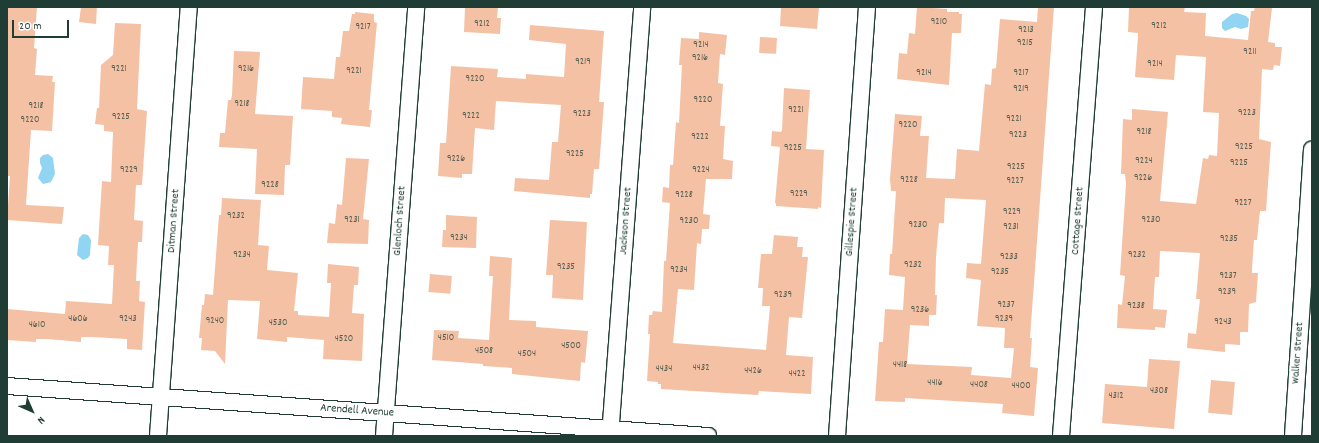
<!DOCTYPE html>
<style>
body{margin:0}
#map{position:relative;width:1319px;height:443px;overflow:hidden;background:#fff;font-family:Dekko,sans-serif}
div>[style]{position:absolute}
.water>*{inset:0;background:#91d5f3}
.building>*{inset:0;background:#f4c1a5;transform-origin:0 0}
.roads{filter:drop-shadow(1px 0 #1f3d34) drop-shadow(-1px 0 #1f3d34) drop-shadow(0 1px #1f3d34) drop-shadow(0 -1px #1f3d34)}
.street>*{height:16px;margin:-8px;padding:0 8px;transform-origin:8px;border-radius:8px;background:#fff}
span{translate:-50% -50%;white-space:nowrap;text-align:center;line-height:1.15;-webkit-text-stroke:3.5px #fff;paint-order:stroke}
.number-label{font-size:10px;color:#545e50}
.number-label span{-webkit-text-stroke-width:0}
.street-label{font-size:12px;color:#1f3d34}
.frame{position:absolute;inset:0;border:8px solid #1f3d34;pointer-events:none}
.north{position:absolute;left:12px;top:391px;width:40px;height:40px;-webkit-text-stroke:3px #fff;paint-order:stroke;rotate:135deg;font-size:11px;font-weight:700;line-height:16px;text-align:center;color:#1f3d34}
.north::after{content:'';display:block;margin:auto;width:14px;height:18px;background:#1f3d34;clip-path:polygon(50% 0,100% 100%,50% 72%,0 100%)}
.scale{position:absolute;left:12px;top:20px;width:57px;height:18px;box-sizing:border-box;border:2px solid #1f3d34;border-top:0;padding-left:5px;font-size:12px;line-height:14px;white-space:nowrap;color:#1f3d34;-webkit-text-stroke:3px #fff;paint-order:stroke}
</style>
<div id="map">
<div class="water">
<div style="clip-path:polygon(1237px 13px,1246px 16px,1249px 19px,1248px 27px,1241px 29px,1235px 27px,1225px 31px,1222px 28px,1222px 22px,1232px 14px)"></div>
<div style="clip-path:polygon(48px 154px,53px 158px,55px 174px,51px 182px,43px 184px,38px 178px,42px 168px,40px 163px,40px 158px,43px 155px)"></div>
<div style="clip-path:polygon(83px 234px,88px 235px,91px 240px,90px 255px,88px 258px,83px 260px,77px 255px,79px 238px)"></div>
</div>
<div class="building">
<div style="clip-path:polygon(7px 7px,37px 7px,34px 48px,37px 49px,35px 75px,53px 76px,52px 82px,55px 82px,52px 131px,31px 130px,26px 205px,64px 207px,62px 224px,7px 220px,10px 176px,7px 176px)"></div>
<div style="clip-path:polygon(81px 7px,97px 7px,96px 24px,79px 22px)"></div>
<div style="clip-path:polygon(465px 7px,498px 7px,497px 18px,501px 18px,500px 34px,464px 32px)"></div>
<div style="clip-path:polygon(781px 7px,819px 7px,817px 29px,780px 26px)"></div>
<div style="clip-path:polygon(917px 7px,947px 9px,947px 12px,959px 12px,959px 14px,962px 14px,961px 33px,952px 33px,949px 85px,897px 79px,899px 53px,907px 54px,909px 33px,915px 34px)"></div>
<div style="clip-path:polygon(evenodd,1038px 7px,1054px 7px,1030px 338px,1032px 338px,1030px 367px,1038px 368px,1034px 416px,1002px 413px,1003px 404px,905px 398px,905px 402px,875px 401px,879px 342px,883px 342px,885px 309px,903px 310px,905px 277px,889px 275px,890px 254px,892px 254px,896px 191px,891px 191px,890px 179px,895px 114px,922px 116px,920px 136px,929px 136px,926px 178px,955px 179px,957px 149px,979px 151px,985px 84px,991px 85px,992px 69px,996px 68px,1000px 19px,1037px 22px,1038px 7px,945px 198px,986px 200px,981px 264px,967px 263px,966px 278px,981px 280px,977px 326px,1005px 328px,1004px 348px,1014px 348px,1011px 378px,971px 375px,972px 367px,907px 364px,910px 325px,929px 326px,929px 315px,936px 315px,937px 295px,935px 295px,936px 257px,939px 223px,944px 223px,945px 198px)"></div>
<div style="clip-path:polygon(1129px 7px,1185px 7px,1184px 12px,1206px 13px,1205px 36px,1248px 40px,1251px 11px,1254px 11px,1255px 7px,1272px 8px,1268px 42px,1275px 43px,1275px 47px,1282px 47px,1280px 66px,1274px 65px,1273px 70px,1262px 69px,1259px 139px,1271px 142px,1266px 211px,1260px 211px,1257px 240px,1254px 240px,1252px 269px,1252px 273px,1258px 273px,1256px 302px,1249px 304px,1248px 332px,1240px 332px,1240px 345px,1225px 344px,1225px 352px,1187px 348px,1188px 333px,1196px 334px,1200px 299px,1196px 299px,1200px 253px,1160px 251px,1159px 277px,1155px 277px,1153px 309px,1167px 310px,1165px 328px,1155px 327px,1155px 330px,1117px 328px,1118px 304px,1122px 305px,1125px 276px,1120px 275px,1126px 184px,1125px 174px,1121px 174px,1123px 119px,1132px 120px,1132px 109px,1168px 112px,1160px 201px,1196px 204px,1203px 158px,1208px 159px,1209px 155px,1217px 156px,1219px 113px,1203px 112px,1206px 57px,1176px 55px,1174px 80px,1135px 77px,1138px 36px,1138px 33px,1128px 32px)"></div>
<div style="clip-path:polygon(355px 12px,374px 14px,374px 22px,377px 23px,369px 110px,372px 110px,370px 127px,341px 124px,342px 118px,332px 117px,332px 111px,301px 109px,303px 77px,334px 79px,336px 57px,340px 57px,343px 31px,349px 31px,352px 14px,355px 14px)"></div>
<div style="clip-path:polygon(115px 23px,141px 24px,137px 109px,147px 111px,142px 185px,136px 185px,134px 220px,143px 221px,142px 242px,138px 242px,136px 281px,140px 281px,139px 301px,145px 302px,142px 350px,127px 349px,127px 339px,92px 337px,81px 337px,81px 342px,48px 339px,36px 339px,36px 342px,7px 340px,7px 309px,65px 314px,66px 301px,112px 304px,114px 265px,108px 265px,109px 246px,98px 245px,102px 181px,111px 182px,113px 132px,104px 131px,104px 125px,95px 124px,97px 108px,99px 108px,101px 65px,113px 55px)"></div>
<div style="clip-path:polygon(530px 25px,604px 31px,599px 102px,604px 102px,599px 169px,594px 169px,592px 194px,590px 194px,590px 198px,514px 191px,515px 178px,549px 180px,552px 142px,558px 142px,561px 105px,496px 101px,494px 130px,475px 128px,472px 174px,462px 174px,462px 178px,438px 176px,440px 143px,446px 143px,451px 66px,498px 69px,497px 77px,526px 79px,526px 74px,564px 77px,566px 44px,529px 40px)"></div>
<div style="clip-path:polygon(699px 32px,727px 35px,725px 55px,720px 54px,718px 83px,723px 84px,720px 126px,725px 126px,723px 159px,733px 161px,732px 179px,706px 179px,703px 214px,710px 215px,709px 229px,702px 229px,701px 244px,697px 243px,694px 290px,678px 289px,673px 343px,766px 350px,770px 306px,762px 306px,763px 288px,758px 288px,761px 254px,772px 254px,774px 235px,798px 237px,797px 247px,803px 247px,802px 257px,808px 257px,802px 318px,789px 317px,786px 355px,813px 357px,811px 394px,759px 391px,758px 395px,677px 390px,661px 389px,661px 384px,658px 384px,658px 382px,647px 381px,650px 334px,648px 334px,649px 315px,652px 315px,653px 311px,662px 312px,664px 261px,666px 261px,670px 203px,662px 202px,663px 187px,669px 188px,670px 165px,673px 165px,676px 122px,679px 123px,682px 65px,679px 65px,681px 38px,699px 39px)"></div>
<div style="left:760px;top:37px;width:17px;height:16px;rotate:3deg"></div>
<div style="clip-path:polygon(234px 51px,260px 52px,255px 114px,293px 116px,290px 165px,285px 165px,284px 195px,255px 194px,257px 149px,219px 147px,220px 133px,225px 133px,228px 100px,231px 100px,232px 95px)"></div>
<div style="clip-path:polygon(784px 88px,810px 90px,806px 149px,824px 150px,821px 208px,818px 207px,818px 209px,776px 206px,776px 203px,775px 203px,780px 147px,771px 146px,772px 131px,781px 132px,782px 130px)"></div>
<div style="clip-path:polygon(346px 158px,369px 159px,363px 219px,369px 220px,368px 244px,327px 243px,329px 223px,335px 224px,337px 204px,342px 205px)"></div>
<div style="clip-path:polygon(222px 198px,261px 200px,258px 245px,269px 246px,267px 270px,298px 273px,294px 311px,298px 311px,298px 315px,329px 317px,331px 283px,327px 283px,328px 264px,359px 267px,358px 285px,354px 285px,352px 313px,364px 314px,362px 361px,323px 359px,324px 340px,287px 337px,287px 342px,257px 339px,260px 301px,228px 300px,225px 364px,215px 351px,201px 350px,202px 338px,199px 338px,202px 305px,204px 305px,205px 294px,213px 295px,219px 215px,221px 215px)"></div>
<div style="clip-path:polygon(446px 215px,477px 217px,476px 248px,442px 247px,443px 230px,446px 230px)"></div>
<div style="clip-path:polygon(550px 220px,587px 222px,583px 300px,552px 298px,553px 275px,546px 275px)"></div>
<div style="clip-path:polygon(490px 256px,512px 258px,509px 320px,536px 321px,536px 327px,588px 331px,585px 363px,581px 362px,580px 381px,512px 374px,512px 368px,483px 366px,483px 364px,432px 360px,434px 330px,459px 331px,458px 338px,489px 340px,493px 276px,489px 276px)"></div>
<div style="left:430px;top:274px;width:22px;height:18px;rotate:5deg"></div>
<div style="clip-path:polygon(1149px 359px,1180px 361px,1174px 429px,1102px 423px,1105px 384px,1147px 387px)"></div>
<div style="left:1211px;top:380px;width:24px;height:33px;rotate:5deg"></div>
</div>
<div class="roads">
<div class="street">
<div style="left:7px;top:386px;width:703px;rotate:4.08deg"></div>
<div style="left:158px;top:436px;width:430px;rotate:-85.9deg"></div>
<div style="left:384px;top:436px;width:430px;rotate:-85.7deg"></div>
<div style="left:610px;top:436px;width:430px;rotate:-85.7deg"></div>
<div style="left:837px;top:436px;width:430px;rotate:-86deg"></div>
<div style="left:1061px;top:436px;width:430px;rotate:-85.6deg"></div>
<div style="left:1293px;top:436px;width:287px;rotate:-86.2deg"></div>
</div>
</div>
<div class="number-label">
<span style="left:939px;top:23px">9210</span>
<span style="left:482px;top:25px">9212</span>
<span style="left:1159px;top:27px">9212</span>
<span style="left:363px;top:28px">9217</span>
<span style="left:1026px;top:31px">9213</span>
<span style="left:1025px;top:44px">9215</span>
<span style="left:701px;top:46px">9214</span>
<span style="left:1250px;top:53px">9211</span>
<span style="left:700px;top:59px">9216</span>
<span style="left:583px;top:63px">9219</span>
<span style="left:1155px;top:65px">9214</span>
<span style="left:119px;top:70px">9221</span>
<span style="left:246px;top:70px">9216</span>
<span style="left:354px;top:72px">9221</span>
<span style="left:924px;top:74px">9214</span>
<span style="left:1021px;top:74px">9217</span>
<span style="left:475px;top:80px">9220</span>
<span style="left:1021px;top:90px">9219</span>
<span style="left:703px;top:101px">9220</span>
<span style="left:242px;top:105px">9218</span>
<span style="left:36px;top:107px">9218</span>
<span style="left:796px;top:111px">9221</span>
<span style="left:1247px;top:114px">9223</span>
<span style="left:582px;top:115px">9223</span>
<span style="left:471px;top:117px">9222</span>
<span style="left:121px;top:118px">9225</span>
<span style="left:1014px;top:120px">9221</span>
<span style="left:30px;top:121px">9220</span>
<span style="left:908px;top:126px">9220</span>
<span style="left:1144px;top:133px">9218</span>
<span style="left:1018px;top:136px">9223</span>
<span style="left:700px;top:138px">9222</span>
<span style="left:1244px;top:148px">9225</span>
<span style="left:793px;top:149px">9225</span>
<span style="left:575px;top:155px">9225</span>
<span style="left:456px;top:160px">9226</span>
<span style="left:1144px;top:162px">9224</span>
<span style="left:1239px;top:164px">9225</span>
<span style="left:1016px;top:168px">9225</span>
<span style="left:129px;top:171px">9229</span>
<span style="left:701px;top:171px">9224</span>
<span style="left:1143px;top:179px">9226</span>
<span style="left:909px;top:181px">9228</span>
<span style="left:1015px;top:182px">9227</span>
<span style="left:270px;top:186px">9228</span>
<span style="left:799px;top:195px">9229</span>
<span style="left:684px;top:196px">9228</span>
<span style="left:1243px;top:204px">9227</span>
<span style="left:1012px;top:213px">9229</span>
<span style="left:236px;top:217px">9232</span>
<span style="left:352px;top:221px">9231</span>
<span style="left:1151px;top:221px">9230</span>
<span style="left:689px;top:222px">9230</span>
<span style="left:918px;top:226px">9230</span>
<span style="left:1011px;top:228px">9231</span>
<span style="left:459px;top:239px">9234</span>
<span style="left:1229px;top:240px">9235</span>
<span style="left:242px;top:256px">9234</span>
<span style="left:1137px;top:256px">9232</span>
<span style="left:1009px;top:258px">9233</span>
<span style="left:913px;top:266px">9232</span>
<span style="left:566px;top:268px">9235</span>
<span style="left:679px;top:271px">9234</span>
<span style="left:1000px;top:273px">9235</span>
<span style="left:1228px;top:277px">9237</span>
<span style="left:1227px;top:293px">9239</span>
<span style="left:783px;top:296px">9239</span>
<span style="left:1006px;top:306px">9237</span>
<span style="left:1136px;top:307px">9238</span>
<span style="left:920px;top:311px">9236</span>
<span style="left:78px;top:320px">4606</span>
<span style="left:128px;top:320px">9243</span>
<span style="left:1004px;top:320px">9239</span>
<span style="left:215px;top:322px">9240</span>
<span style="left:1223px;top:323px">9243</span>
<span style="left:278px;top:324px">4530</span>
<span style="left:37px;top:326px">4610</span>
<span style="left:446px;top:339px">4510</span>
<span style="left:344px;top:340px">4520</span>
<span style="left:571px;top:347px">4500</span>
<span style="left:484px;top:352px">4508</span>
<span style="left:527px;top:355px">4504</span>
<span style="left:900px;top:366px">4418</span>
<span style="left:701px;top:369px">4432</span>
<span style="left:664px;top:370px">4434</span>
<span style="left:753px;top:372px">4426</span>
<span style="left:797px;top:375px">4422</span>
<span style="left:935px;top:384px">4416</span>
<span style="left:979px;top:386px">4408</span>
<span style="left:1021px;top:387px">4400</span>
<span style="left:1159px;top:392px">4308</span>
<span style="left:1116px;top:397px">4312</span>
</div>
<div class="street-label">
<span style="left:174px;top:221px;rotate:-86deg">Ditman Street</span>
<span style="left:400px;top:221px;rotate:-86deg">Glenloch Street</span>
<span style="left:626px;top:221px;rotate:-86deg">Jackson Street</span>
<span style="left:1078px;top:221px;rotate:-86deg">Cottage Street</span>
<span style="left:852px;top:222px;rotate:-86deg">Gillespie Street</span>
<span style="left:1298px;top:353px;rotate:-86deg">Walker Street</span>
<span style="left:357px;top:411px;rotate:4deg">Arendell Avenue</span>
</div>
<div class="frame"></div>
<div class="north">N</div>
<div class="scale">20 m</div>
</div>
